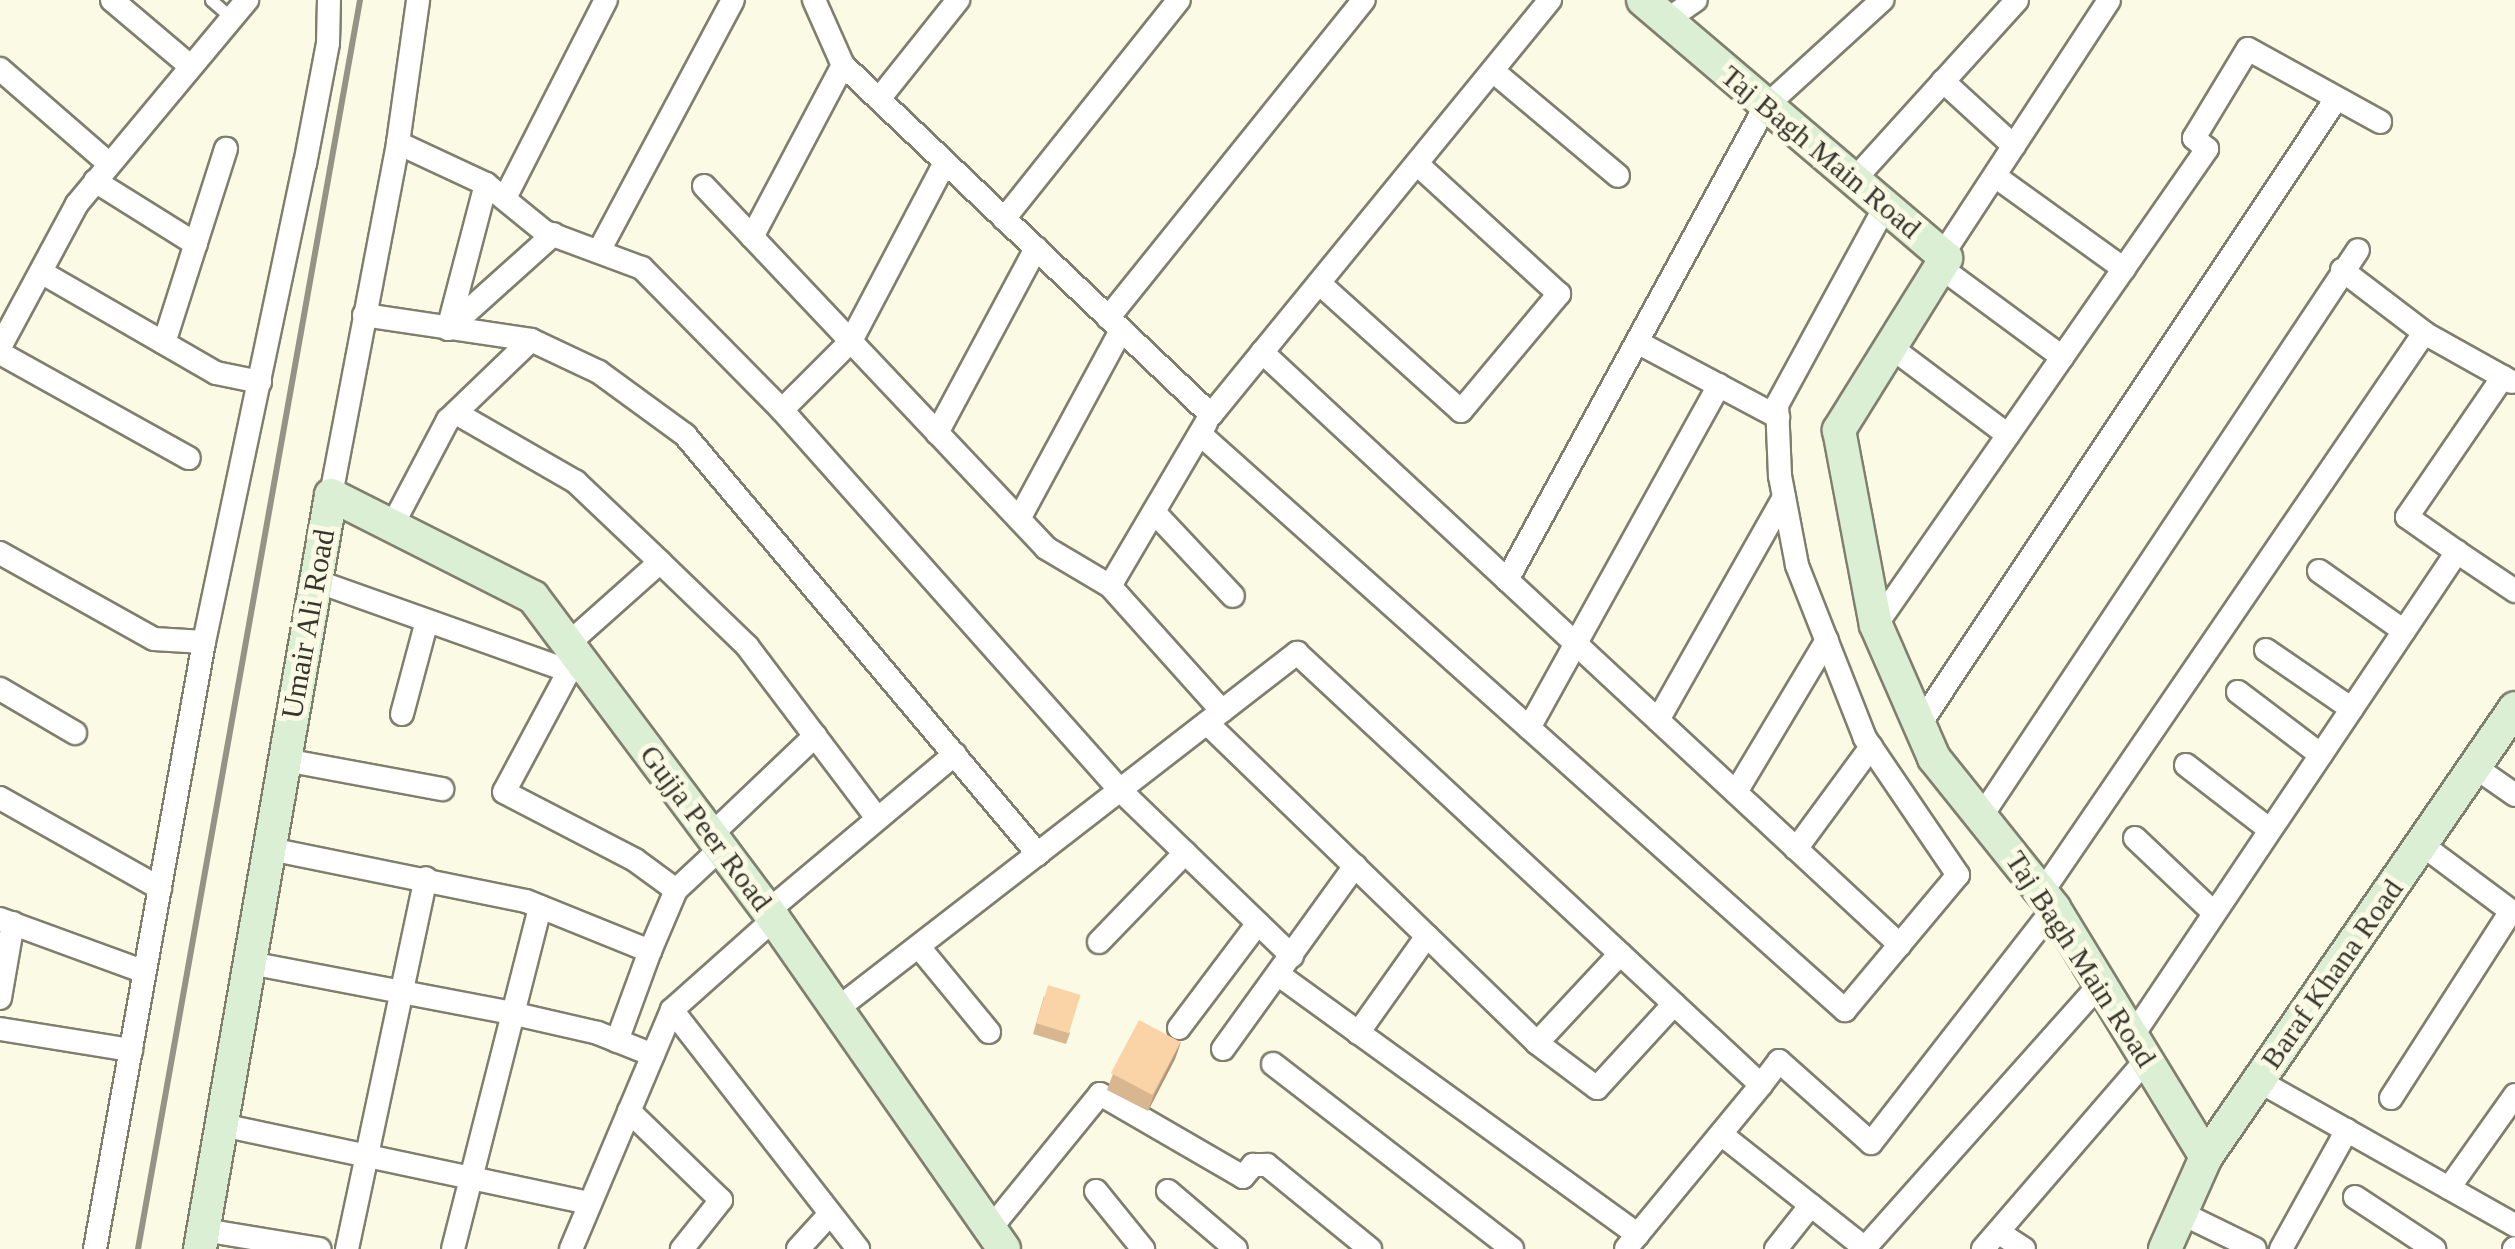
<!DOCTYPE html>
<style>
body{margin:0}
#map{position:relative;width:2515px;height:1249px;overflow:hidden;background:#fbfae5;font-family:Georgia,serif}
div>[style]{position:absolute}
.roads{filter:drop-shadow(2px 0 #807f6d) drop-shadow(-2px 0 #807f6d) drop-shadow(0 2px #807f6d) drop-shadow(0 -2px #807f6d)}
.lane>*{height:11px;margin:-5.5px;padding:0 5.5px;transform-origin:5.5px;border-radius:5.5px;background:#fff}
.street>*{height:22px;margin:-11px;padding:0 11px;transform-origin:11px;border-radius:11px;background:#fff}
.secondary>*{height:32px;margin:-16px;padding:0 16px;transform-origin:16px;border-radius:16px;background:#dbefd5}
.rail>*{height:6px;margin:-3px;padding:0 3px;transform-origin:3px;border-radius:3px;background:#949385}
.wall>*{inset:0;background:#d7b690}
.shaded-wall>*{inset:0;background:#af9475}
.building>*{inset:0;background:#fad4a7;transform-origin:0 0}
span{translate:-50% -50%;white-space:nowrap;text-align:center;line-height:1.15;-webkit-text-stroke:10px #fbfae5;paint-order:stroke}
.street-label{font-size:30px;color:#36362e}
</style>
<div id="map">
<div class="roads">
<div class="lane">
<div style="left:211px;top:0;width:28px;rotate:41deg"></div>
</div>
<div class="street">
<div style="left:112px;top:0;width:102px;rotate:40.2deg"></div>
<div style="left:814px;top:0;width:71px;rotate:66deg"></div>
<div style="left:843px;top:65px;width:508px;rotate:43.56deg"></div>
<div style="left:1211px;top:415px;width:536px;rotate:-50.76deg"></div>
<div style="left:1667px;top:20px;width:35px;rotate:-35deg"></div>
<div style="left:0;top:69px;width:143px;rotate:41deg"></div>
<div style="left:1493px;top:71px;width:163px;rotate:40deg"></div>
<div style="left:1943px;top:81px;width:96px;rotate:42.5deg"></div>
<div style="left:879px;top:99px;width:127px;rotate:-51.4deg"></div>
<div style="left:398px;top:143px;width:97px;rotate:25deg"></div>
<div style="left:486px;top:184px;width:76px;rotate:39.1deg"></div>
<div style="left:545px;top:232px;width:103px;rotate:20.4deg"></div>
<div style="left:642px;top:268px;width:199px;rotate:45.4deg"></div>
<div style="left:782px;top:410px;width:509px;rotate:48.35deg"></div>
<div style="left:1120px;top:790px;width:239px;rotate:44deg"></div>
<div style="left:1995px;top:176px;width:159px;rotate:35.8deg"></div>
<div style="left:95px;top:181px;width:119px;rotate:32deg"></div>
<div style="left:1853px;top:181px;width:244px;rotate:-47.8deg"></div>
<div style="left:704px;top:186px;width:498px;rotate:46.6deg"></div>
<div style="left:1046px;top:548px;width:74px;rotate:30.7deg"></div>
<div style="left:505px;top:198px;width:222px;rotate:-63deg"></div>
<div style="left:1004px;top:219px;width:280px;rotate:-51.4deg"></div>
<div style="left:752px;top:237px;width:195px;rotate:-62.1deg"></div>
<div style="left:600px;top:249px;width:282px;rotate:-61.9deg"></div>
<div style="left:1943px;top:254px;width:303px;rotate:-56.8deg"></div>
<div style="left:1940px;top:267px;width:152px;rotate:36.4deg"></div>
<div style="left:2342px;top:270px;width:106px;rotate:37.3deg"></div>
<div style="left:2426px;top:334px;width:98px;rotate:29.2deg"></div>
<div style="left:41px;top:272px;width:202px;rotate:30deg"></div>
<div style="left:216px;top:373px;width:45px;rotate:11.6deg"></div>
<div style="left:1319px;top:283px;width:191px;rotate:42deg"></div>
<div style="left:1461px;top:411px;width:153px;rotate:-50.1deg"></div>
<div style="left:1559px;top:294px;width:193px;rotate:-137.5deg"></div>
<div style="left:364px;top:315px;width:169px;rotate:8.5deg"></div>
<div style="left:531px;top:340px;width:75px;rotate:25.2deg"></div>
<div style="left:599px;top:372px;width:107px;rotate:36.2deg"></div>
<div style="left:685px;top:435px;width:548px;rotate:49.89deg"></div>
<div style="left:1108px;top:318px;width:408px;rotate:-51.2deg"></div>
<div style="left:448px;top:329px;width:150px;rotate:-75.3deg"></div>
<div style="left:448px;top:329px;width:142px;rotate:-41.9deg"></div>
<div style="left:1637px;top:342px;width:160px;rotate:28deg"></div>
<div style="left:164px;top:343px;width:204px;rotate:-72.3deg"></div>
<div style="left:0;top:347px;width:162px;rotate:-61.7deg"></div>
<div style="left:77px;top:204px;width:266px;rotate:-50.2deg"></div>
<div style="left:1892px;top:348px;width:145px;rotate:36.9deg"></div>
<div style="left:1262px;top:352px;width:871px;rotate:42.91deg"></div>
<div style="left:0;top:353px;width:216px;rotate:29.1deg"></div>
<div style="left:782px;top:410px;width:98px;rotate:-45deg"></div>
<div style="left:851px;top:341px;width:201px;rotate:-62.2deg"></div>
<div style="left:456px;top:413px;width:138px;rotate:29.9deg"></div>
<div style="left:576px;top:482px;width:116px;rotate:43.6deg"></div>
<div style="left:660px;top:562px;width:121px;rotate:44deg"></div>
<div style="left:747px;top:646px;width:216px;rotate:52.9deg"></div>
<div style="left:1206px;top:423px;width:189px;rotate:120.5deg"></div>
<div style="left:1110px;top:586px;width:168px;rotate:48.1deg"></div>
<div style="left:937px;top:433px;width:210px;rotate:-61.8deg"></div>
<div style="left:1200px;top:434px;width:865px;rotate:41.77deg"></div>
<div style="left:1845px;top:1010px;width:176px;rotate:-50.1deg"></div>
<div style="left:1958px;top:875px;width:166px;rotate:-124.2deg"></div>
<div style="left:1865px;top:738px;width:186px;rotate:-111.5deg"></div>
<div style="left:1797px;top:565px;width:91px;rotate:-100.8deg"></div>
<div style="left:1780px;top:476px;width:71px;rotate:-92.4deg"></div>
<div style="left:1777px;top:405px;width:226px;rotate:-61.4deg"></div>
<div style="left:331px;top:495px;width:358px;rotate:-79.2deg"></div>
<div style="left:398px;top:143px;width:144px;rotate:-82deg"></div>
<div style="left:1154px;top:512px;width:115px;rotate:46.8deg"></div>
<div style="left:1019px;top:519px;width:215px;rotate:-61.6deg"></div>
<div style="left:392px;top:526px;width:120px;rotate:-62.2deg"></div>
<div style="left:448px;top:420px;width:115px;rotate:-43.9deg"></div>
<div style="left:2457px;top:552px;width:61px;rotate:-145deg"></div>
<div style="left:2407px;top:517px;width:170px;rotate:-55.6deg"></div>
<div style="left:0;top:553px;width:176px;rotate:29.2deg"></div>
<div style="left:154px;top:639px;width:50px;rotate:3.4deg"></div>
<div style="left:2319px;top:571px;width:104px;rotate:35.2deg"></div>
<div style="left:1507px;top:580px;width:539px;rotate:-61.39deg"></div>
<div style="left:1765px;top:107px;width:159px;rotate:-42.4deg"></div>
<div style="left:316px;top:581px;width:269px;rotate:19.6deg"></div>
<div style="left:1876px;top:625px;width:580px;rotate:-55.19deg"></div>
<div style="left:2207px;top:149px;width:17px;rotate:-140deg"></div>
<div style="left:2194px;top:138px;width:104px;rotate:-58.8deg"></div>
<div style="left:2248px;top:49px;width:151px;rotate:28.9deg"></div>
<div style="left:568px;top:644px;width:123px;rotate:-41.7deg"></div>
<div style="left:2266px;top:650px;width:104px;rotate:34.5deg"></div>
<div style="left:577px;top:656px;width:154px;rotate:118.2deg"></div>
<div style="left:504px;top:792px;width:148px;rotate:27.4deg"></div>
<div style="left:635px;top:860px;width:51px;rotate:36.2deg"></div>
<div style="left:0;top:689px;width:87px;rotate:30.4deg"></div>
<div style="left:2238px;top:692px;width:104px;rotate:37.2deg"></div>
<div style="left:402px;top:714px;width:96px;rotate:-75deg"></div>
<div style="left:1658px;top:720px;width:256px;rotate:-60.5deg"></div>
<div style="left:1207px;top:723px;width:460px;rotate:44.1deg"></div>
<div style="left:1537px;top:1043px;width:75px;rotate:36.9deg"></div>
<div style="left:1597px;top:1088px;width:114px;rotate:-47.5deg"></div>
<div style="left:1918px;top:727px;width:754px;rotate:-56.35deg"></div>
<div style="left:1529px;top:728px;width:392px;rotate:-61deg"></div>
<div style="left:285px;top:760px;width:160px;rotate:10.5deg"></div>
<div style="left:2186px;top:765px;width:106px;rotate:37.7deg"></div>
<div style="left:2475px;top:767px;width:49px;rotate:35deg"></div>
<div style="left:1736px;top:792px;width:177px;rotate:-59.1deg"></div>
<div style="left:0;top:798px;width:184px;rotate:29.4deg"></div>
<div style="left:1983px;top:814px;width:677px;rotate:-56.38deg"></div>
<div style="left:711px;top:835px;width:144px;rotate:-43.6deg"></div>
<div style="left:2135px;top:838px;width:109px;rotate:43.5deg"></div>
<div style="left:2421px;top:844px;width:117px;rotate:36.7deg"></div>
<div style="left:270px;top:849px;width:261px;rotate:11.5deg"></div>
<div style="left:526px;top:901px;width:134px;rotate:22deg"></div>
<div style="left:650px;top:951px;width:66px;rotate:-66.9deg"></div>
<div style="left:676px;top:890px;width:62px;rotate:-43deg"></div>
<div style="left:1796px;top:849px;width:127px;rotate:-53.7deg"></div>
<div style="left:2043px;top:891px;width:676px;rotate:-55.67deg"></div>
<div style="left:768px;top:911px;width:244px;rotate:-40deg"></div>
<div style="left:0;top:919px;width:154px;rotate:20.1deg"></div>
<div style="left:1099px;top:942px;width:124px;rotate:-46deg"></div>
<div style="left:919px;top:947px;width:110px;rotate:50.5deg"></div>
<div style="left:250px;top:963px;width:266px;rotate:10.8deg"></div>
<div style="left:511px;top:1013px;width:89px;rotate:12.9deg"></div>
<div style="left:598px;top:1033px;width:59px;rotate:21.8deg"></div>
<div style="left:1279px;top:975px;width:443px;rotate:35.9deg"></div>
<div style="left:0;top:998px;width:76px;rotate:-80.2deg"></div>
<div style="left:837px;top:1009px;width:582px;rotate:-37.74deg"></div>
<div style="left:1297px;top:653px;width:634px;rotate:42.95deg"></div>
<div style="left:1761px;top:1085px;width:212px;rotate:129.5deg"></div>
<div style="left:672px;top:1010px;width:303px;rotate:52.1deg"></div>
<div style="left:1179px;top:1028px;width:131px;rotate:-53deg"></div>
<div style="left:0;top:1029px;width:133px;rotate:9.1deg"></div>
<div style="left:1358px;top:1033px;width:119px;rotate:-54.6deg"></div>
<div style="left:2133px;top:1035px;width:582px;rotate:-56.15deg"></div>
<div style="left:2457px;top:552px;width:70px;rotate:33.9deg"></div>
<div style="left:617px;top:1041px;width:96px;rotate:-69.9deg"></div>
<div style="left:1537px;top:1043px;width:122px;rotate:-47deg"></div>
<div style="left:1223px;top:1049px;width:226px;rotate:-54.2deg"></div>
<div style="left:1273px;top:1064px;width:302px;rotate:37.7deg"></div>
<div style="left:2259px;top:1081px;width:294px;rotate:29.4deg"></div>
<div style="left:1761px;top:1085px;width:30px;rotate:-53deg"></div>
<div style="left:1779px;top:1061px;width:123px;rotate:41.7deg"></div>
<div style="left:1871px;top:1143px;width:298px;rotate:-52.1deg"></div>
<div style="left:2391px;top:1098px;width:222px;rotate:-57.3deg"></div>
<div style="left:629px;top:1111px;width:128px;rotate:44.1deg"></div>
<div style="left:721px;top:1200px;width:63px;rotate:128.5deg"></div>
<div style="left:222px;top:1125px;width:376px;rotate:12deg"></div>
<div style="left:1721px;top:1134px;width:185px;rotate:38.4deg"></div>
<div style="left:2449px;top:1188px;width:114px;rotate:-54.6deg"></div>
<div style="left:1096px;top:1191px;width:75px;rotate:51deg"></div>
<div style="left:1168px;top:1191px;width:89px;rotate:40.5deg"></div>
<div style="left:2355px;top:1197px;width:95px;rotate:33.4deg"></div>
<div style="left:2181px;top:1213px;width:82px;rotate:25.9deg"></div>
<div style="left:990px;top:1229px;width:174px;rotate:-50.8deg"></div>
<div style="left:1100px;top:1094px;width:165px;rotate:30.1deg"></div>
<div style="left:1243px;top:1177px;width:16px;rotate:-50deg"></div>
<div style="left:1253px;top:1165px;width:14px"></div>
<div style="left:1267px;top:1165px;width:133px;rotate:39.2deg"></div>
<div style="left:203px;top:1230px;width:118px;rotate:9.3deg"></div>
<div style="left:1998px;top:1232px;width:31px;rotate:33deg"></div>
<div style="left:95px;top:1249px;width:617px;rotate:-79.82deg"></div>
<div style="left:204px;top:642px;width:489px;rotate:-78.1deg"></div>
<div style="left:305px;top:164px;width:123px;rotate:-79.2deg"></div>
<div style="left:328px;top:43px;width:43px;rotate:-88.7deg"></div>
<div style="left:347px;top:1249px;width:379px;rotate:-78deg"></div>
<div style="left:453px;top:1249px;width:353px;rotate:-75.7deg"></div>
<div style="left:571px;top:1249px;width:259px;rotate:-67.1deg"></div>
<div style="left:672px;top:1010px;width:137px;rotate:-41.7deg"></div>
<div style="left:798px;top:1249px;width:46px;rotate:-47.6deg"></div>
<div style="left:1776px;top:1249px;width:56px;rotate:-51.5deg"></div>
<div style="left:1864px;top:1249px;width:358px;rotate:-48.3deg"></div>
<div style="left:1983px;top:1249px;width:251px;rotate:-49.2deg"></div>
<div style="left:2281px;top:1249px;width:136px;rotate:-61deg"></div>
<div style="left:2514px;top:1249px;width:1px;rotate:-45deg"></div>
</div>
<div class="secondary">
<div style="left:1643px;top:0;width:398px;rotate:40.4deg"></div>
<div style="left:1946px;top:258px;width:203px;rotate:121.9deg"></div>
<div style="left:1839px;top:430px;width:198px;rotate:79.3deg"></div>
<div style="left:1876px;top:625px;width:145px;rotate:66.4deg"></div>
<div style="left:1934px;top:758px;width:192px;rotate:51.3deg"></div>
<div style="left:2054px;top:908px;width:292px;rotate:58.6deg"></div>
<div style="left:200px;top:1249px;width:765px;rotate:-80.14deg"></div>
<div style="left:331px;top:495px;width:226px;rotate:26.8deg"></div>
<div style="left:533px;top:597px;width:402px;rotate:53.2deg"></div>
<div style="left:774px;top:919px;width:402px;rotate:55.1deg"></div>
<div style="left:2165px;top:1249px;width:101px;rotate:-66deg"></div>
<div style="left:2206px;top:1157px;width:545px;rotate:-55.46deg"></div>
</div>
</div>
<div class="rail">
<div style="left:138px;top:1249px;width:1269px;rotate:-79.92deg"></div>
</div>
<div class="wall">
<div style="clip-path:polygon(1044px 996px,1070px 1033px,1066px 1044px,1033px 1034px)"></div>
<div style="clip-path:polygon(1181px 1042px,1175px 1059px,1148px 1111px,1107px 1090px,1113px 1074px)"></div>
</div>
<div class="shaded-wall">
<div style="clip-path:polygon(1181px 1042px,1175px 1059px,1148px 1111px,1154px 1095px)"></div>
</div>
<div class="building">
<div style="left:1048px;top:985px;width:34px;height:40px;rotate:17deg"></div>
<div style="left:1139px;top:1020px;width:47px;height:60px;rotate:28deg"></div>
</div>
<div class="street-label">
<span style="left:1821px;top:152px;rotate:40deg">Taj Bagh Main Road</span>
<span style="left:308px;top:624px;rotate:-80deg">Umair Ali Road</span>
<span style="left:706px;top:828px;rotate:53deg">Gujja Peer Road</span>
<span style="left:2081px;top:959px;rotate:57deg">Taj Bagh Main Road</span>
<span style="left:2332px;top:974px;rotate:-55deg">Baraf Khana Road</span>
</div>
</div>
